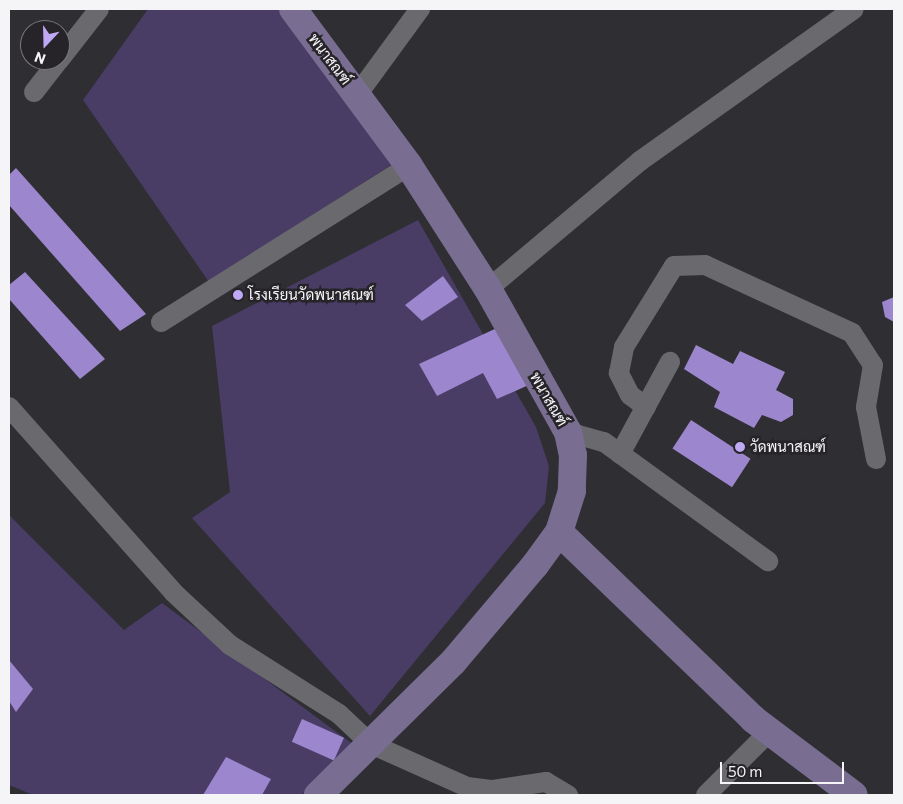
<!DOCTYPE html>
<meta charset="utf-8">
<style>
body{margin:0}
#map{position:relative;width:903px;height:804px;overflow:hidden;background:#2f2e33;font-family:Commissioner,Sarabun,sans-serif}
div>[style]{position:absolute}
.green>*{inset:0;background:#493c65}
.building>*{inset:0;background:#9c86cd;transform-origin:0 0}
.street>*{height:20px;margin:-10px;padding:0 10px;transform-origin:10px;border-radius:10px;background:#6a696e}
.secondary>*{height:28px;margin:-14px;padding:0 14px;transform-origin:14px;border-radius:14px;background:#796d92}
.dots>*{width:14px;height:14px;translate:-50% -50%;box-sizing:border-box;border:2px solid #262429;border-radius:50%}
span{translate:-50% -50%;white-space:nowrap;text-align:center;line-height:1.15;-webkit-text-stroke:5px #262429;paint-order:stroke}
.street-label{font-size:15px;color:#f5f4f7}
.poi-label{font-size:15px;color:#f5f4f7}
.left{translate:0 -50%;text-align:left}
.frame{position:absolute;inset:0;border:10px solid #f5f4f7;pointer-events:none}
.north{position:absolute;left:20px;top:20px;width:50px;height:50px;box-sizing:border-box;background:#262429;border:1px solid #79777b;border-radius:50%;rotate:201deg;font-size:14px;font-weight:700;line-height:20px;text-align:center;color:#f5f4f7}
.north::after{content:'';display:block;margin:auto;width:18px;height:22px;background:#bfa9f4;clip-path:polygon(50% 0,100% 100%,50% 72%,0 100%)}
.scale{position:absolute;left:720px;top:762px;width:124px;height:22px;box-sizing:border-box;border:2px solid #f5f4f7;border-top:0;padding-left:6px;font-size:15px;line-height:18px;white-space:nowrap;color:#f5f4f7;-webkit-text-stroke:4px #262429;paint-order:stroke}
</style>
<div id="map">
<div class="green">
<div style="clip-path:polygon(148px 9px,283px 9px,394px 163px,209px 282px,83px 100px)"></div>
<div style="clip-path:polygon(418px 220px,536px 427px,549px 466px,545px 503px,370px 716px,192px 518px,230px 492px,212px 326px)"></div>
<div style="clip-path:polygon(9px 515px,124px 630px,162px 603px,354px 745px,301px 795px,33px 795px,9px 785px)"></div>
</div>
<div class="building">
<div style="clip-path:polygon(16px 168px,146px 314px,120px 331px,9px 205px,9px 175px)"></div>
<div style="clip-path:polygon(25px 272px,105px 359px,80px 379px,9px 299px,9px 285px)"></div>
<div style="clip-path:polygon(443px 276px,458px 297px,422px 321px,405px 305px)"></div>
<div style="clip-path:polygon(894px 297px,894px 322px,885px 317px,882px 302px)"></div>
<div style="clip-path:polygon(499px 327px,531px 384px,497px 399px,483px 373px,437px 396px,419px 364px)"></div>
<div style="clip-path:polygon(696px 345px,733px 364px,740px 351px,785px 372px,776px 390px,793px 399px,793px 415px,781px 422px,762px 415px,754px 428px,714px 407px,720px 392px,684px 369px)"></div>
<div style="left:691px;top:420px;width:71px;height:34px;rotate:33deg"></div>
<div style="clip-path:polygon(9px 660px,33px 689px,16px 712px,9px 701px)"></div>
<div style="left:302px;top:719px;width:46px;height:25px;rotate:24deg"></div>
<div style="clip-path:polygon(226px 757px,271px 779px,262px 795px,203px 795px)"></div>
</div>
<div class="street">
<div style="left:60px;top:59px;width:63px;rotate:-52deg"></div>
<div style="left:34px;top:92px;width:41px;rotate:-52deg"></div>
<div style="left:357px;top:95px;width:107px;rotate:-53.8deg"></div>
<div style="left:488px;top:289px;width:199px;rotate:-40.1deg"></div>
<div style="left:640px;top:161px;width:262px;rotate:-35.4deg"></div>
<div style="left:161px;top:322px;width:293px;rotate:-32.2deg"></div>
<div style="left:9px;top:407px;width:247px;rotate:48.4deg"></div>
<div style="left:173px;top:592px;width:78px;rotate:42.9deg"></div>
<div style="left:230px;top:645px;width:129px;rotate:32.3deg"></div>
<div style="left:339px;top:714px;width:44px;rotate:43.2deg"></div>
<div style="left:371px;top:744px;width:105px;rotate:24.1deg"></div>
<div style="left:467px;top:787px;width:26px;rotate:7deg"></div>
<div style="left:493px;top:790px;width:54px;rotate:-8.6deg"></div>
<div style="left:546px;top:782px;width:26px;rotate:31deg"></div>
<div style="left:646px;top:407px;width:20px;rotate:-143deg"></div>
<div style="left:630px;top:395px;width:25px;rotate:-117deg"></div>
<div style="left:619px;top:373px;width:26px;rotate:-79deg"></div>
<div style="left:624px;top:347px;width:95px;rotate:-58.3deg"></div>
<div style="left:674px;top:266px;width:31px;rotate:-2deg"></div>
<div style="left:705px;top:265px;width:162px;rotate:24.8deg"></div>
<div style="left:852px;top:333px;width:38px;rotate:57deg"></div>
<div style="left:873px;top:365px;width:43px;rotate:99.5deg"></div>
<div style="left:866px;top:407px;width:53px;rotate:79.1deg"></div>
<div style="left:568px;top:432px;width:37px;rotate:16deg"></div>
<div style="left:604px;top:442px;width:203px;rotate:36deg"></div>
<div style="left:620px;top:454px;width:105px;rotate:-61.5deg"></div>
<div style="left:706px;top:795px;width:91px;rotate:-45deg"></div>
</div>
<div class="secondary">
<div style="left:293px;top:9px;width:195px;rotate:53.5deg"></div>
<div style="left:409px;top:166px;width:146px;rotate:57.3deg"></div>
<div style="left:488px;top:289px;width:164px;rotate:60.8deg"></div>
<div style="left:568px;top:432px;width:24px;rotate:78deg"></div>
<div style="left:573px;top:455px;width:36px;rotate:92deg"></div>
<div style="left:572px;top:491px;width:43px;rotate:107.6deg"></div>
<div style="left:559px;top:532px;width:41px;rotate:126deg"></div>
<div style="left:535px;top:565px;width:127px;rotate:130.2deg"></div>
<div style="left:453px;top:662px;width:190px;rotate:135.4deg"></div>
<div style="left:559px;top:532px;width:269px;rotate:43.9deg"></div>
<div style="left:753px;top:719px;width:126px;rotate:37deg"></div>
</div>
<div class="dots">
<div style="left:238px;top:295px;background:#bfa9f4"></div>
<div style="left:740px;top:447px;background:#bfa9f4"></div>
</div>
<div class="street-label">
<span style="left:330px;top:59px;rotate:53deg">พนาสณฑ์</span>
<span style="left:549px;top:399px;rotate:60deg">พนาสณฑ์</span>
</div>
<div class="poi-label">
<span class="left" style="left:248px;top:295px">โรงเรียนวัดพนาสณฑ์</span>
<span class="left" style="left:750px;top:447px">วัดพนาสณฑ์</span>
</div>
<div class="frame"></div>
<div class="north">N</div>
<div class="scale">50 m</div>
</div>
